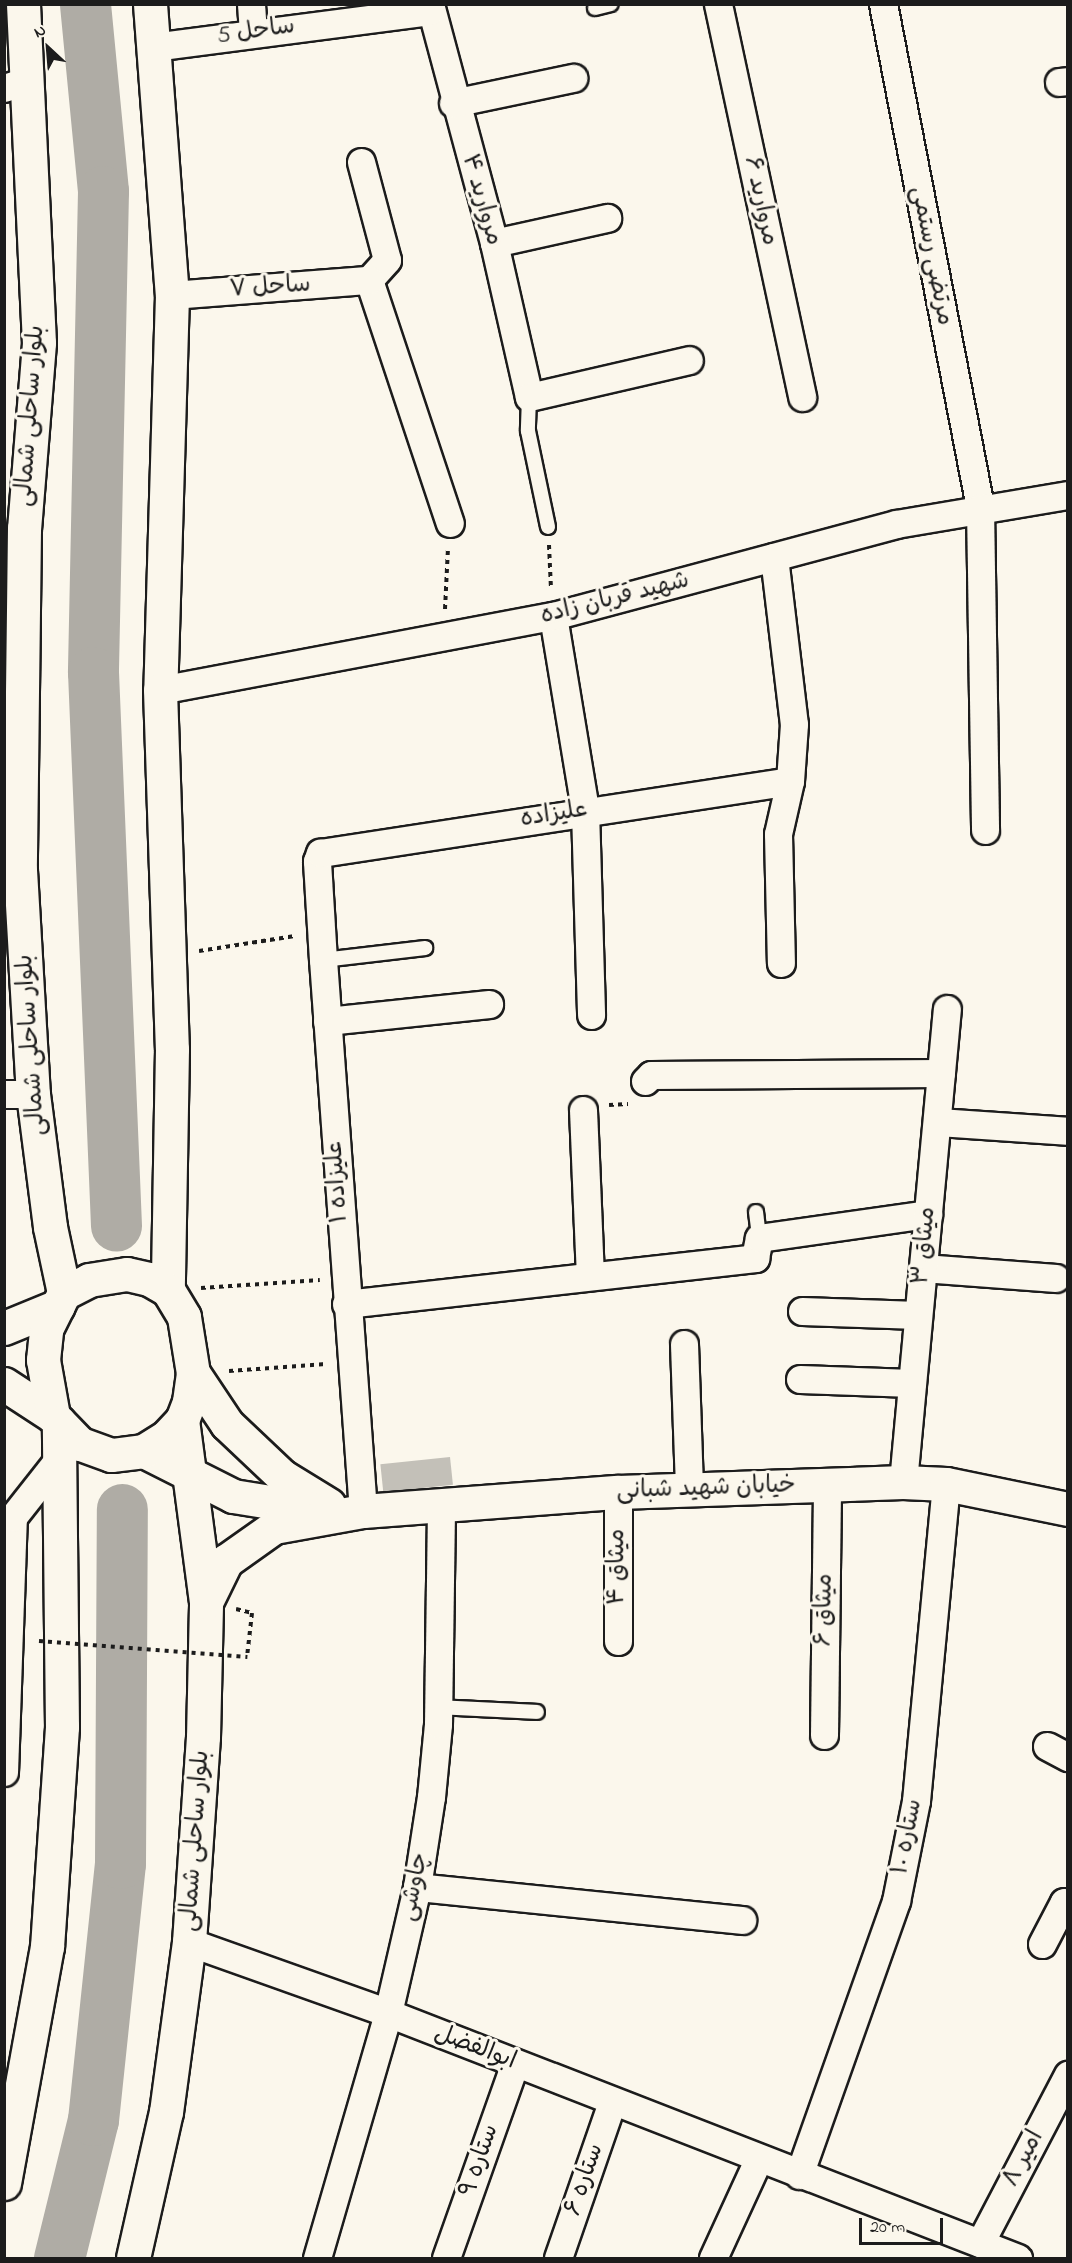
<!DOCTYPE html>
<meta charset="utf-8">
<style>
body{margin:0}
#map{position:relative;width:1072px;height:2263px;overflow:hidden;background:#fbf7ec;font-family:"Indie Flower","Playpen Sans Arabic",sans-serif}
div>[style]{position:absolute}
.river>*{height:51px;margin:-25.5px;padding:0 25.5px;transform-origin:25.5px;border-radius:25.5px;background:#afaca5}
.building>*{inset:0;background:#c3c0b8;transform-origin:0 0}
.path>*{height:4px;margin-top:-2px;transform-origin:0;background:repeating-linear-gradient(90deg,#1c1c1c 0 4.5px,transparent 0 9px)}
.roads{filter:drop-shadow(2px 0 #1c1c1c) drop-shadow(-2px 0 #1c1c1c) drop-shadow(0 2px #1c1c1c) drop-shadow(0 -2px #1c1c1c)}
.service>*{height:14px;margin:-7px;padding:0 7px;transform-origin:7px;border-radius:7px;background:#fbf7ec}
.minor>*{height:27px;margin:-13.5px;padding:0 13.5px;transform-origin:13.5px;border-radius:13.5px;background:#fbf7ec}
.tertiary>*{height:33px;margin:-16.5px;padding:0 16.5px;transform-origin:16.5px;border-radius:16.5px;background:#fbf7ec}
.secondary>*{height:33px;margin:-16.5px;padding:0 16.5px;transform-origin:16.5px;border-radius:16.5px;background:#fbf7ec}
.path-bridge>*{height:4px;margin-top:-2px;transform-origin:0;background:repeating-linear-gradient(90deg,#1c1c1c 0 4.5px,transparent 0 9px)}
span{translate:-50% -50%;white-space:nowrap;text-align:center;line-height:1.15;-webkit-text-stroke:6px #fbf7ec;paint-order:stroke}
.street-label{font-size:24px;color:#1c1c1c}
.frame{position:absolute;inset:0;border:6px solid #1c1c1c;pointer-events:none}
.north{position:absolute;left:18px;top:18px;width:60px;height:60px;-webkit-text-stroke:4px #fbf7ec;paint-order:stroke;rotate:334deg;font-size:16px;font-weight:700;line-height:24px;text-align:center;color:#1c1c1c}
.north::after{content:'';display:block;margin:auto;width:21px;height:27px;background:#1c1c1c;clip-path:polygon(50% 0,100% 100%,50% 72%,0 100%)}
.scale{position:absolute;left:859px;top:2218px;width:84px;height:27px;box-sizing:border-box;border:3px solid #1c1c1c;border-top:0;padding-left:8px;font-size:18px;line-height:21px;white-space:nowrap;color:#1c1c1c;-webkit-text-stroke:4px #fbf7ec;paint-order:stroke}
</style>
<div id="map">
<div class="river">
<div style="left:85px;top:4px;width:188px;rotate:84.5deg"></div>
<div style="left:103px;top:191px;width:481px;rotate:91.2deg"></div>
<div style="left:93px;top:672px;width:554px;rotate:87.62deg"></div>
<div style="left:59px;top:2258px;width:142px;rotate:-76.2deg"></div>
<div style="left:93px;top:2120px;width:258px;rotate:-84deg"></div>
<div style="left:120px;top:1863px;width:354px;rotate:-89.7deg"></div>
</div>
<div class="building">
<div style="left:450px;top:1457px;width:28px;height:70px;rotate:84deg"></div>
</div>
<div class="path">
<div style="left:549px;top:545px;width:44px;rotate:87.4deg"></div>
<div style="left:445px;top:609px;width:61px;rotate:-87.2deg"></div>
<div style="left:199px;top:951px;width:97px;rotate:-8.9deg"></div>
<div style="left:609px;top:1105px;width:19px;rotate:-3deg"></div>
<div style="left:201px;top:1288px;width:119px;rotate:-3.8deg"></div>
<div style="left:229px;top:1371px;width:97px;rotate:-4.1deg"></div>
<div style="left:236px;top:1609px;width:16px;rotate:14deg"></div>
<div style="left:252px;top:1613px;width:44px;rotate:96.5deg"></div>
</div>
<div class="roads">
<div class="service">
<div style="left:595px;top:8px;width:16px;rotate:-14deg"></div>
<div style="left:529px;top:397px;width:34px;rotate:92deg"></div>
<div style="left:528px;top:431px;width:98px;rotate:78.2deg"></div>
<div style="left:323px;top:960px;width:103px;rotate:-6.7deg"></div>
<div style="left:756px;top:1212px;width:26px;rotate:83deg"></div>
<div style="left:438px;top:1707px;width:99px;rotate:2.9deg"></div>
</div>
<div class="minor">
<div style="left:251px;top:4px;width:28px;rotate:86deg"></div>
<div style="left:430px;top:4px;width:247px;rotate:75deg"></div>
<div style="left:494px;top:243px;width:158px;rotate:77.2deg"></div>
<div style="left:529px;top:397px;width:164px;rotate:-13deg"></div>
<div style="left:718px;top:4px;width:402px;rotate:77.9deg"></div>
<div style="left:883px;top:4px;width:512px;rotate:79.08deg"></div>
<div style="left:980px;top:507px;width:323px;rotate:89.1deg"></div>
<div style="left:153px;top:47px;width:279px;rotate:-7.4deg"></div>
<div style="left:1059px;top:82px;width:9px;rotate:-6deg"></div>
<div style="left:4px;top:88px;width:23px;rotate:-18deg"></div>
<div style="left:453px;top:103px;width:123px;rotate:-11.8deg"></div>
<div style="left:361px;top:162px;width:101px;rotate:75.1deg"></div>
<div style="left:387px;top:260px;width:27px;rotate:132deg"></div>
<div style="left:369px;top:280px;width:256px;rotate:71.6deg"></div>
<div style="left:494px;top:243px;width:116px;rotate:-12.5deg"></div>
<div style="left:172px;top:295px;width:198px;rotate:-4.4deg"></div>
<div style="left:774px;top:557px;width:168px;rotate:83.2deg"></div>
<div style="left:794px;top:724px;width:57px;rotate:94deg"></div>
<div style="left:790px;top:781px;width:54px;rotate:102.8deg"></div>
<div style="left:778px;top:834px;width:129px;rotate:88.7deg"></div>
<div style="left:553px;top:616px;width:197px;rotate:80.6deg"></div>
<div style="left:585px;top:810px;width:205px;rotate:88.3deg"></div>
<div style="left:160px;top:690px;width:400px;rotate:-10.7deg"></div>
<div style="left:553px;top:616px;width:355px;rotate:-15deg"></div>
<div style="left:896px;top:524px;width:174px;rotate:-9.6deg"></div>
<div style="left:327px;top:1021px;width:163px;rotate:-6deg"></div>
<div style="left:645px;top:1081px;width:8px;rotate:-45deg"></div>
<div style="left:651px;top:1075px;width:290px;rotate:-0.4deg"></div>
<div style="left:4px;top:1094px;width:29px"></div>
<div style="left:583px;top:1110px;width:166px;rotate:87.6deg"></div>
<div style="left:937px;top:1122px;width:131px;rotate:3.9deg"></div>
<div style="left:923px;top:1268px;width:133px;rotate:4.3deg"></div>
<div style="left:346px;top:1304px;width:412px;rotate:-6.4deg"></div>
<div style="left:755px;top:1258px;width:20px;rotate:-79deg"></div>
<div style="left:759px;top:1238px;width:171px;rotate:-8.1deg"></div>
<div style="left:802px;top:1311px;width:116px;rotate:2deg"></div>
<div style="left:684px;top:1344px;width:145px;rotate:88deg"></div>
<div style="left:800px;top:1379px;width:112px;rotate:2deg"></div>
<div style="left:903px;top:1482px;width:475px;rotate:-84.7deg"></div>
<div style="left:618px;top:1492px;width:149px;rotate:90deg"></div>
<div style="left:363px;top:1511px;width:552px;rotate:-94.15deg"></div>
<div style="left:323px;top:960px;width:99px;rotate:-93.5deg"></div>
<div style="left:317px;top:861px;width:9px;rotate:-69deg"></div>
<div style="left:320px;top:853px;width:475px;rotate:-8.7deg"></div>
<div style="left:824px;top:1735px;width:251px;rotate:-89.3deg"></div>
<div style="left:1047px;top:1746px;width:24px;rotate:28deg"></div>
<div style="left:4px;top:1772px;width:255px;rotate:-88deg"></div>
<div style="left:13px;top:1517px;width:71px;rotate:-51.8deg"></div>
<div style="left:417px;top:1887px;width:327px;rotate:5.8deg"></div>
<div style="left:189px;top:1942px;width:211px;rotate:19.6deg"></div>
<div style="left:388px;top:2013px;width:676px;rotate:21.25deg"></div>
<div style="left:1042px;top:1944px;width:47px;rotate:-62.4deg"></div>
<div style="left:1064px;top:1902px;width:4px;rotate:27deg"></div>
<div style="left:799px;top:2175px;width:291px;rotate:-70.5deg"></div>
<div style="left:896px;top:1901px;width:102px;rotate:-78.7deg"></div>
<div style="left:916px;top:1801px;width:318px;rotate:-84.6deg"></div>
<div style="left:980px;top:2243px;width:190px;rotate:-62.4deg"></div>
<div style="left:317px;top:2258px;width:255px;rotate:-73.8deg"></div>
<div style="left:388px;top:2013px;width:129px;rotate:-77deg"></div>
<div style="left:417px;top:1887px;width:91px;rotate:-81.2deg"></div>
<div style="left:431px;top:1797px;width:73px;rotate:-84.5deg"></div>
<div style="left:438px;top:1724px;width:220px;rotate:-89.2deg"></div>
<div style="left:446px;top:2258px;width:207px;rotate:-70.5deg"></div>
<div style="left:558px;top:2258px;width:165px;rotate:-70.9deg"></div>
<div style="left:713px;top:2258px;width:108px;rotate:-65.3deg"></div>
</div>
<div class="tertiary">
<div style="left:4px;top:1328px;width:58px;rotate:-22.2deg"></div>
<div style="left:193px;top:1373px;width:61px;rotate:56.3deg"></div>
<div style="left:227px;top:1424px;width:76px;rotate:43.4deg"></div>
<div style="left:282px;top:1476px;width:55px;rotate:31.7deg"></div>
<div style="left:4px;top:1384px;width:59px;rotate:33.1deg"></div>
<div style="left:144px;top:1451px;width:100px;rotate:26.8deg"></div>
<div style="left:233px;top:1496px;width:88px;rotate:9.1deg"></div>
<div style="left:206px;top:1602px;width:46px;rotate:-64deg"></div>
<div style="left:226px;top:1561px;width:59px;rotate:-35.3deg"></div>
<div style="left:274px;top:1527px;width:90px;rotate:-10.2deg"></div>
<div style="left:363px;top:1511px;width:256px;rotate:-4.3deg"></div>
<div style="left:618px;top:1492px;width:285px;rotate:-2deg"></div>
<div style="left:903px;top:1482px;width:43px;rotate:2.7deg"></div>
<div style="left:946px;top:1484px;width:125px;rotate:11.6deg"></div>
</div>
<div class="secondary">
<div style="left:23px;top:4px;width:339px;rotate:87.3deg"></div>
<div style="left:39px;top:343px;width:186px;rotate:94.6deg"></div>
<div style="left:24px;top:528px;width:342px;rotate:90.7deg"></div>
<div style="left:20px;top:870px;width:224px;rotate:86.7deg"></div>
<div style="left:33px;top:1094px;width:134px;rotate:82.7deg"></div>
<div style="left:50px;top:1227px;width:67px;rotate:78deg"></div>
<div style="left:150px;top:4px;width:292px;rotate:85.7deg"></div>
<div style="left:172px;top:295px;width:395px;rotate:91.7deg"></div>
<div style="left:160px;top:690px;width:359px;rotate:88.1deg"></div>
<div style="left:172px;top:1049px;width:241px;rotate:91deg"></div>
<div style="left:127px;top:1274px;width:23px;rotate:13deg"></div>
<div style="left:149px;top:1279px;width:22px;rotate:30deg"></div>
<div style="left:168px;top:1290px;width:31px;rotate:59deg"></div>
<div style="left:184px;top:1317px;width:57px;rotate:80.9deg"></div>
<div style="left:193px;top:1373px;width:29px;rotate:98deg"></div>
<div style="left:189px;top:1402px;width:19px;rotate:111deg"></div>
<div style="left:182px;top:1420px;width:23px;rotate:133deg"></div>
<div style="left:166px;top:1437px;width:26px;rotate:148deg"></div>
<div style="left:144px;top:1451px;width:33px;rotate:173deg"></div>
<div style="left:111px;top:1455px;width:33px;rotate:-160deg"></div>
<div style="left:80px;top:1444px;width:39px;rotate:-134deg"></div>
<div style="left:53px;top:1416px;width:57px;rotate:-100.1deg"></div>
<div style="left:43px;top:1360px;width:31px;rotate:-84deg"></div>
<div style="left:46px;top:1329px;width:40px;rotate:-63.4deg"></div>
<div style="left:64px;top:1293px;width:28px;rotate:-27deg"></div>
<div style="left:89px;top:1280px;width:38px;rotate:-9deg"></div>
<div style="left:4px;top:2183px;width:240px;rotate:-79.7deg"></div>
<div style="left:47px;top:1947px;width:221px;rotate:-86.1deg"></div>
<div style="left:62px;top:1727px;width:305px;rotate:-90.6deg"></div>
<div style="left:133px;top:2258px;width:150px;rotate:-77.3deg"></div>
<div style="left:166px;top:2112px;width:172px;rotate:-82.3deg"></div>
<div style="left:189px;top:1942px;width:205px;rotate:-86.1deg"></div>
<div style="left:203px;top:1737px;width:135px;rotate:-88.7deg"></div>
<div style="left:206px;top:1602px;width:184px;rotate:-97.5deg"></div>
</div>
</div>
<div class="path-bridge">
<div style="left:39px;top:1641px;width:209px;rotate:4.4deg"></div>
</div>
<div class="street-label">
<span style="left:256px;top:32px;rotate:-8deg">ساحل 5</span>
<span style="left:481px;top:200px;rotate:74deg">مروارید ۴</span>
<span style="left:760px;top:201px;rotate:78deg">مروارید ۶</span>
<span style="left:931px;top:256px;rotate:79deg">مرتضی رستمی</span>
<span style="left:270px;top:288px;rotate:-4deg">ساحل ۷</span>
<span style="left:31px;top:416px;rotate:-86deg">بلوار ساحلی شمالی</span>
<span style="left:615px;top:599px;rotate:-14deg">شهید قربان زاده</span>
<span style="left:554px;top:815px;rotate:-9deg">علیزاده</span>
<span style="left:32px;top:1045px;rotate:-94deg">بلوار ساحلی شمالی</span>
<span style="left:338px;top:1182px;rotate:-94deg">علیزاده ۱</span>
<span style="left:925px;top:1246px;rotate:-85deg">میثاق ۳</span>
<span style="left:706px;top:1489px;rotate:-2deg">خیابان شهید شبانی</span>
<span style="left:618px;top:1567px;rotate:-90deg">میثاق ۴</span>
<span style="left:825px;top:1610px;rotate:-89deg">میثاق ۶</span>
<span style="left:908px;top:1837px;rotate:-79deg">ستاره ۱۰</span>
<span style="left:196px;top:1841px;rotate:-86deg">بلوار ساحلی شمالی</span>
<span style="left:415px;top:1887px;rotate:-79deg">چاوشی</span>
<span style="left:475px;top:2048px;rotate:21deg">ابوالفضل</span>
<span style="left:1024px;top:2159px;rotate:-62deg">امیر ۸</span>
<span style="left:480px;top:2161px;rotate:-71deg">ستاره ۹</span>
<span style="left:585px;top:2180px;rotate:-71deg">ستاره ۶</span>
</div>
<div class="frame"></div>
<div class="north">N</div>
<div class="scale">20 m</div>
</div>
